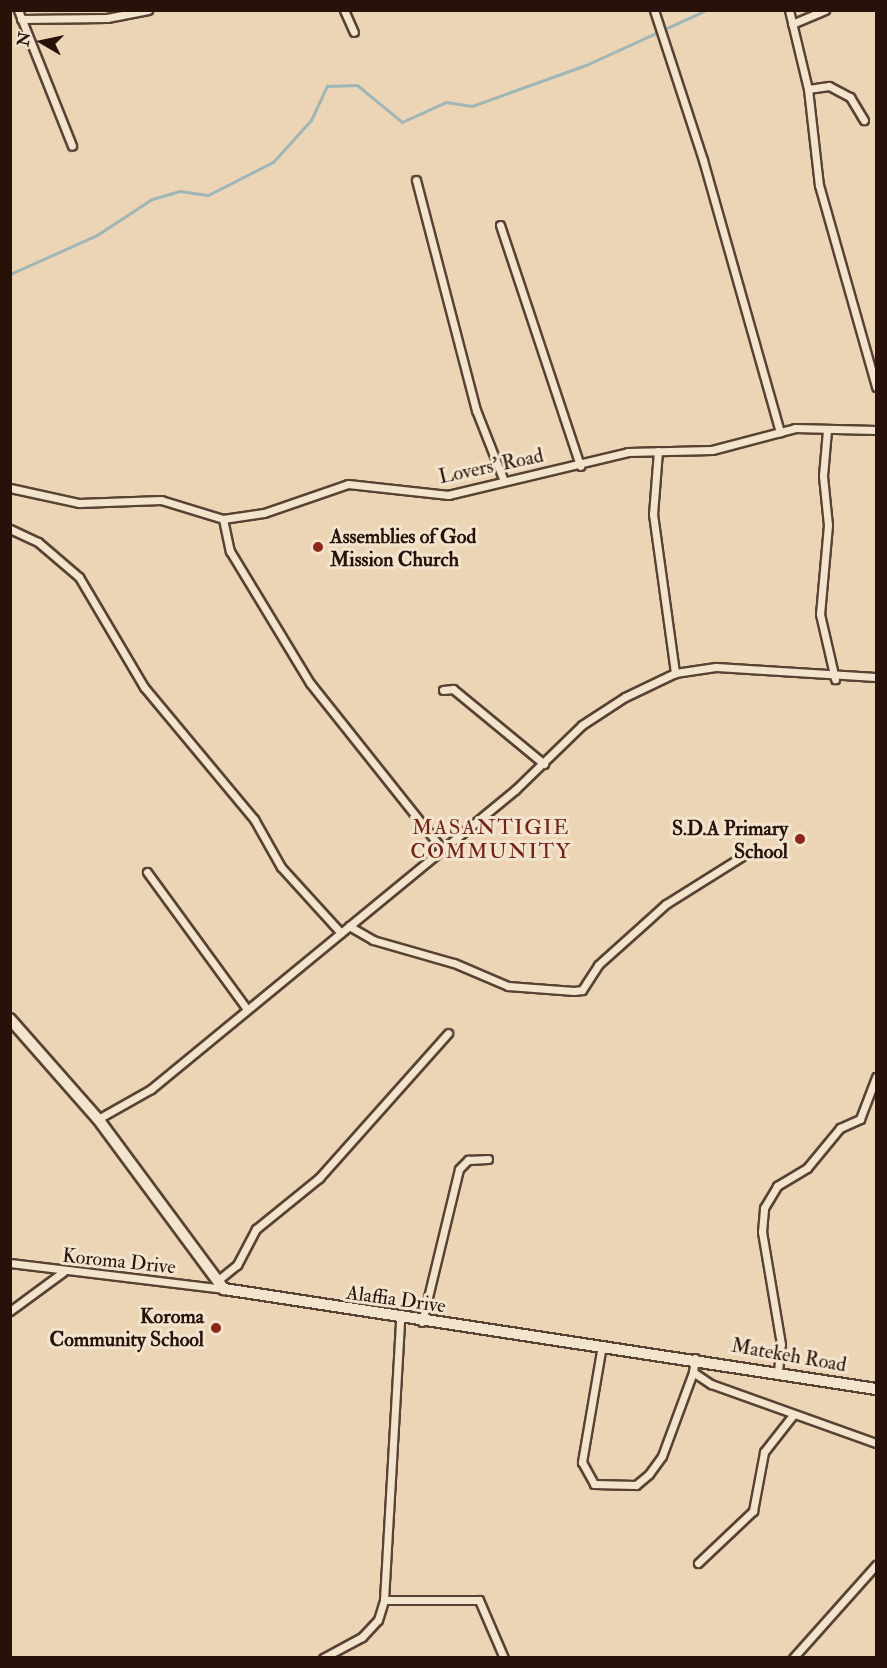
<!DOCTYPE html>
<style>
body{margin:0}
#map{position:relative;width:887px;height:1668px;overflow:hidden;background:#ecd5b4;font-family:"IM FELL Double Pica",serif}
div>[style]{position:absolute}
.stream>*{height:3px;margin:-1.5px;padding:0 1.5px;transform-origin:1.5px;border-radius:1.5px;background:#9db6b8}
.roads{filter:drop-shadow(2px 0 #584234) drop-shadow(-2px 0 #584234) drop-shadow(0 2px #584234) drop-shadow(0 -2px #584234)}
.street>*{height:7px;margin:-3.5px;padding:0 3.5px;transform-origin:3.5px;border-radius:3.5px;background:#f3e4ce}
.secondary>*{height:10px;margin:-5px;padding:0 5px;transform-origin:5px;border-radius:5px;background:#f3e4ce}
.dots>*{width:16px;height:16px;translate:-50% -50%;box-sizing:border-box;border:3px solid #f3e4ce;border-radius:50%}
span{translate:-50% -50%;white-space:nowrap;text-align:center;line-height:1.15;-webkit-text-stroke:6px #f3e4ce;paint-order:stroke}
.street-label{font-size:20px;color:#271109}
.poi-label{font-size:20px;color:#271109;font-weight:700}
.left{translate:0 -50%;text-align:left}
.right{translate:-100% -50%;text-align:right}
.neighbourhood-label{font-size:21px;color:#7a1f14;letter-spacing:1.5px}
.frame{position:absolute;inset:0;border:12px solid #271109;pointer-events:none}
.north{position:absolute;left:12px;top:12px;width:60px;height:60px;-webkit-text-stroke:4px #f3e4ce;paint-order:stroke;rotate:279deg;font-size:16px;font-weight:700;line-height:24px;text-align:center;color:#271109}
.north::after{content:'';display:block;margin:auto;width:21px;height:27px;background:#271109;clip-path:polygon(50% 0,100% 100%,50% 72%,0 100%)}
</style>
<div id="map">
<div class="stream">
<div style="left:10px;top:274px;width:95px;rotate:-24.1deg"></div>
<div style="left:97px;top:235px;width:66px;rotate:-33.2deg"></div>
<div style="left:152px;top:199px;width:29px;rotate:-16deg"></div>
<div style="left:180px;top:191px;width:28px;rotate:8deg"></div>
<div style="left:208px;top:195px;width:73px;rotate:-26.9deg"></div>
<div style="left:273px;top:162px;width:57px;rotate:-47.9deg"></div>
<div style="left:311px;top:120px;width:38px;rotate:-65deg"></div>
<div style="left:327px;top:86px;width:30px;rotate:-2deg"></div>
<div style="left:357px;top:85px;width:58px;rotate:39.4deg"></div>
<div style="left:402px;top:122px;width:48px;rotate:-24.4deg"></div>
<div style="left:446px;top:102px;width:26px;rotate:9deg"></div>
<div style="left:472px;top:106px;width:121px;rotate:-19.8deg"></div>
<div style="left:586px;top:65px;width:132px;rotate:-24.6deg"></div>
</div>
<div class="roads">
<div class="street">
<div style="left:18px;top:10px;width:146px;rotate:68.3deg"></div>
<div style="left:344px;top:10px;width:24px;rotate:66deg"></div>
<div style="left:654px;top:10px;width:158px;rotate:71.9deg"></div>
<div style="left:703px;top:160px;width:283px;rotate:74.2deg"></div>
<div style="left:789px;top:10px;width:81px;rotate:76.5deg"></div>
<div style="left:808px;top:89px;width:97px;rotate:83.5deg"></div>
<div style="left:819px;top:185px;width:210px;rotate:74.2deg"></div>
<div style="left:21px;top:19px;width:86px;rotate:-0.7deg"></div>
<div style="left:107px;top:18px;width:42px;rotate:-11deg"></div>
<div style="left:792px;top:24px;width:36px;rotate:-23deg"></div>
<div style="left:808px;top:89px;width:21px;rotate:-8deg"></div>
<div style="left:829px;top:86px;width:24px;rotate:28deg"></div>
<div style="left:850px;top:97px;width:27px;rotate:59deg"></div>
<div style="left:416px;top:180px;width:238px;rotate:75.4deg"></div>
<div style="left:476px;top:410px;width:76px;rotate:68.5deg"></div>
<div style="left:500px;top:225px;width:254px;rotate:71.6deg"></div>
<div style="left:827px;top:430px;width:46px;rotate:95deg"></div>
<div style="left:823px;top:476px;width:49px;rotate:84.2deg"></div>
<div style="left:828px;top:525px;width:89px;rotate:95.1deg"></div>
<div style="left:820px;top:614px;width:67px;rotate:77deg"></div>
<div style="left:658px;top:451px;width:63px;rotate:94.5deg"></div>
<div style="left:653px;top:514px;width:161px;rotate:82.1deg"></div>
<div style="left:10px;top:488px;width:71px;rotate:12.3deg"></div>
<div style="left:79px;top:503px;width:82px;rotate:-2.1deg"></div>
<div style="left:161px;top:500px;width:65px;rotate:17deg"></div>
<div style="left:223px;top:519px;width:41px;rotate:-8.3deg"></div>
<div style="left:264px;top:513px;width:89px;rotate:-19deg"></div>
<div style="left:348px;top:484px;width:101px;rotate:6.3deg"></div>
<div style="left:448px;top:495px;width:185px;rotate:-13.4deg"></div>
<div style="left:628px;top:452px;width:84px;rotate:-1.4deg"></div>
<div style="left:712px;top:450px;width:86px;rotate:-14.8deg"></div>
<div style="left:795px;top:428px;width:81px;rotate:1.4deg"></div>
<div style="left:223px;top:519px;width:33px;rotate:78deg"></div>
<div style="left:230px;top:551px;width:154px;rotate:58.8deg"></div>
<div style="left:310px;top:683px;width:212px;rotate:51.5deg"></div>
<div style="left:10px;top:529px;width:31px;rotate:25deg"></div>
<div style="left:38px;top:542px;width:54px;rotate:40.5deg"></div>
<div style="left:79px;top:577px;width:128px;rotate:59.4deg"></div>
<div style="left:144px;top:687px;width:172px;rotate:50.2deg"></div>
<div style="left:254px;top:819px;width:55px;rotate:60.6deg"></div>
<div style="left:281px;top:867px;width:89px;rotate:47.7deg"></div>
<div style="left:443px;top:690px;width:10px;rotate:-6deg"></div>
<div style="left:453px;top:689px;width:118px;rotate:39.5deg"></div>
<div style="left:147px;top:872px;width:168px;rotate:53.9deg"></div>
<div style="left:349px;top:926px;width:28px;rotate:30deg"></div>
<div style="left:373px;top:940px;width:84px;rotate:15.9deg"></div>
<div style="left:454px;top:963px;width:59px;rotate:23.1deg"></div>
<div style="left:508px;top:986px;width:66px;rotate:4.3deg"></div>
<div style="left:574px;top:991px;width:8px;rotate:-7deg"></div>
<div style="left:582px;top:990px;width:30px;rotate:-57deg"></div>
<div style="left:598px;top:965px;width:91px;rotate:-41.9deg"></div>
<div style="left:666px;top:904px;width:89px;rotate:-32.1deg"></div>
<div style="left:98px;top:1119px;width:61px;rotate:-29.5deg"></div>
<div style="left:151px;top:1089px;width:471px;rotate:-39.4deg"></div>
<div style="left:515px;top:790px;width:93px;rotate:-44.1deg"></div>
<div style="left:582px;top:725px;width:51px;rotate:-33.1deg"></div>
<div style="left:625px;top:697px;width:55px;rotate:-25.6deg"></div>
<div style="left:675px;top:673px;width:41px;rotate:-8.3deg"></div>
<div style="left:716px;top:667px;width:160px;rotate:3.6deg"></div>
<div style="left:10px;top:1263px;width:216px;rotate:6.9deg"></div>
<div style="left:217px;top:1281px;width:26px;rotate:-39deg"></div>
<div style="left:237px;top:1265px;width:41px;rotate:-62.2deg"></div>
<div style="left:256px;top:1229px;width:81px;rotate:-39deg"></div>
<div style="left:319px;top:1178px;width:194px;rotate:-48.3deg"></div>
<div style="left:10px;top:1311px;width:66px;rotate:-36.3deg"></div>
<div style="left:422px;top:1322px;width:157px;rotate:-76.4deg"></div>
<div style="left:459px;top:1169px;width:13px;rotate:-45deg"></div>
<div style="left:468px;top:1160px;width:20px;rotate:-3deg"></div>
<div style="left:602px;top:1345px;width:119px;rotate:99.7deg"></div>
<div style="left:582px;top:1462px;width:25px;rotate:61deg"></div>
<div style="left:594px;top:1484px;width:42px;rotate:1.4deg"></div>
<div style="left:636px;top:1485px;width:17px;rotate:-40deg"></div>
<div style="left:649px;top:1474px;width:22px;rotate:-54deg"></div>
<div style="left:662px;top:1456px;width:90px;rotate:-69.7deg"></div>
<div style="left:695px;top:1358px;width:14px;rotate:98deg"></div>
<div style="left:693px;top:1372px;width:22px;rotate:34deg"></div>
<div style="left:711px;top:1384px;width:175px;rotate:19.7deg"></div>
<div style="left:778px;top:1371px;width:27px;rotate:-84deg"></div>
<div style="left:781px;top:1344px;width:114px;rotate:-99.6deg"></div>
<div style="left:762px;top:1232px;width:24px;rotate:-85deg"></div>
<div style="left:764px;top:1208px;width:26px;rotate:-59deg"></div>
<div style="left:777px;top:1186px;width:35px;rotate:-31deg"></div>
<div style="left:807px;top:1168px;width:52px;rotate:-50.5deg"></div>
<div style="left:840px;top:1128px;width:22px;rotate:-24deg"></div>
<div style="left:860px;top:1119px;width:45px;rotate:-69.1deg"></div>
<div style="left:698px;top:1563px;width:76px;rotate:-43.4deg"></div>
<div style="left:753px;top:1511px;width:60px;rotate:-79.4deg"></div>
<div style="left:764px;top:1452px;width:47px;rotate:-51.9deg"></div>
<div style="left:384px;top:1600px;width:95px"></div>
<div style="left:479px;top:1600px;width:63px;rotate:66.7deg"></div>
<div style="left:323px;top:1658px;width:44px;rotate:-28.3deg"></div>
<div style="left:362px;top:1637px;width:23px;rotate:-47deg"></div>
<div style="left:378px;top:1620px;width:21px;rotate:-73deg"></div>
<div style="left:384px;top:1600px;width:281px;rotate:-86.7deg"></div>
<div style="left:793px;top:1658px;width:125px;rotate:-48.3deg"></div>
</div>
<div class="secondary">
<div style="left:10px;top:1019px;width:133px;rotate:48.7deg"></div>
<div style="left:98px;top:1119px;width:212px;rotate:53.5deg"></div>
<div style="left:224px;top:1289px;width:660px;rotate:8.72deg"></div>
</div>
</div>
<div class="dots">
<div style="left:318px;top:547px;background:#8f2418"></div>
<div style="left:800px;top:839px;background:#8f2418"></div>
<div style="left:216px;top:1328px;background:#8f2418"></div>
</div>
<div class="street-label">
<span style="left:491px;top:466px;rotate:-12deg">Lovers' Road</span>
<span style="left:119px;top:1261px;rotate:6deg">Koroma Drive</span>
<span style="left:396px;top:1299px;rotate:8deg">Alaffia Drive</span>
<span style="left:789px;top:1355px;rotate:10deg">Matekeh Road</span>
</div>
<div class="poi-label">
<span class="left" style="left:330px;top:548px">Assemblies of God<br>Mission Church</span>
<span class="right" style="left:788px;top:840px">S.D.A Primary<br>School</span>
<span class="right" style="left:204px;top:1328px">Koroma<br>Community School</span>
</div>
<div class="neighbourhood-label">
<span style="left:491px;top:840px">MASANTIGIE<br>COMMUNITY</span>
</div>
<div class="frame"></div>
<div class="north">N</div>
</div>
